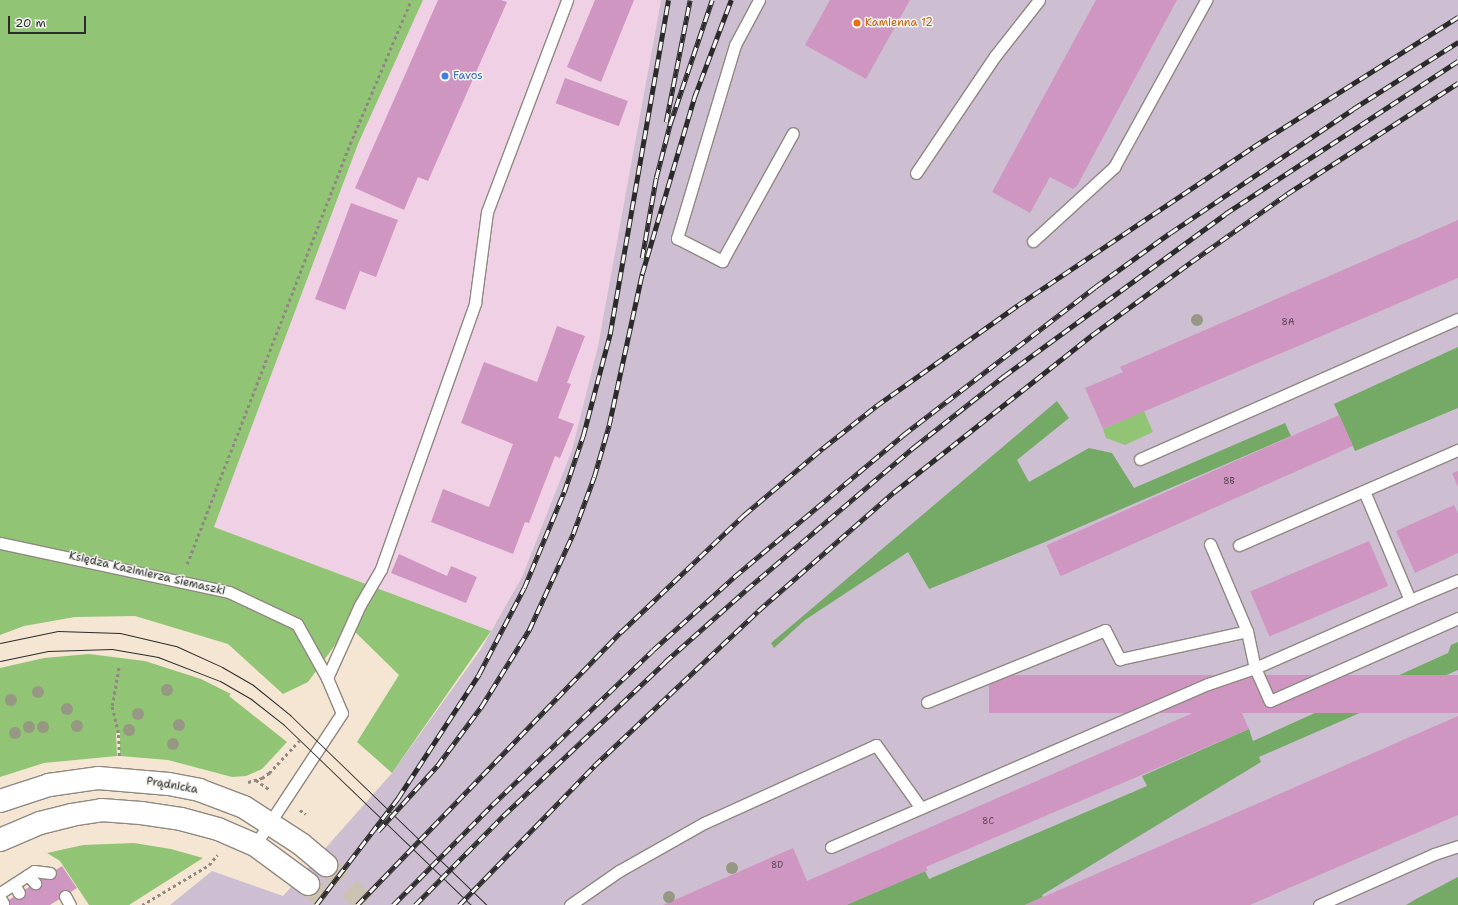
<!DOCTYPE html>
<meta charset="utf-8">
<style>
body{margin:0}
#map{position:relative;width:1458px;height:905px;overflow:hidden;background:#f5e6d4;font-family:"Shantell Sans",sans-serif}
div>[style]{position:absolute}
.built>*{inset:0;background:#f0d0e5}
.industrial>*{inset:0;background:#cebed2}
.green>*{inset:0;background:#91c475}
.forest>*{inset:0;background:#74aa66}
.building>*{inset:0;background:#d096c2;transform-origin:0 0}
.secondary-tunnel>*{height:22px;margin-top:-11px;transform-origin:0;background:repeating-linear-gradient(90deg,#cdc1b2 0 22px,transparent 0 33px)}
.path>*{height:2.5px;margin-top:-1.25px;transform-origin:0;background:repeating-linear-gradient(90deg,#908880 0 3px,transparent 0 6px)}
.roads{filter:drop-shadow(1px 0 #908880) drop-shadow(-1px 0 #908880) drop-shadow(0 1px #908880) drop-shadow(0 -1px #908880)}
.lane>*{height:11px;margin:-5.5px;padding:0 5.5px;transform-origin:5.5px;border-radius:5.5px;background:#fff}
.secondary>*{height:22px;margin:-11px;padding:0 11px;transform-origin:11px;border-radius:11px;background:#fff}
.tram>*{height:1px;margin:-0.5px;padding:0 0.5px;transform-origin:0.5px;border-radius:0.5px;background:#2b2b2b}
.rail>*{height:4.5px;margin-top:-2.25px;transform-origin:0;background:repeating-linear-gradient(90deg,#f6f6f2 0 9px,#2b2b2b 0 18px);box-sizing:border-box;border-block:1px solid #2b2b2b}
.trees>*{width:12px;height:12px;margin:-6px;border-radius:50%;background:#979883}
.dots>*{width:11px;height:11px;translate:-50% -50%;box-sizing:border-box;border:2px solid #f6f6f2;border-radius:50%}
span{translate:-50% -50%;white-space:nowrap;text-align:center;line-height:1.15;-webkit-text-stroke:3px #f6f6f2;paint-order:stroke}
.number-label{font-size:9px;color:#544651}
.number-label span{-webkit-text-stroke-width:0}
.food-label{font-size:11px;color:#c56008}
.left{translate:0 -50%;text-align:left}
.shop-label{font-size:11px;color:#366cbe}
.street-label{font-size:11px;color:#2b2b2b}
.scale{position:absolute;left:8px;top:16px;width:78px;height:18px;box-sizing:border-box;border:2px solid #2b2b2b;border-top:0;padding-left:5px;font-size:12px;line-height:14px;white-space:nowrap;color:#2b2b2b;-webkit-text-stroke:3px #f6f6f2;paint-order:stroke}
</style>
<div id="map">
<div class="built">
<div style="clip-path:polygon(423px 0,661px 0,598px 346px,572px 450px,522px 577px,491px 631px,214px 527px,358px 144px)"></div>
</div>
<div class="industrial">
<div style="clip-path:polygon(661px 0,1458px 0,1458px 889px,1426px 905px,170px 905px,212px 871px,283px 896px,392px 773px,481px 649px,522px 577px,572px 450px,598px 346px)"></div>
</div>
<div class="green">
<div style="clip-path:polygon(0 0,423px 0,358px 144px,214px 527px,491px 631px,392px 773px,357px 742px,399px 675px,349px 626px,308px 682px,283px 694px,228px 644px,135px 616px,75px 617px,24px 626px,0 635px)"></div>
<div style="clip-path:polygon(1144px 411px,1153px 432px,1125px 445px,1106px 438px,1103px 429px)"></div>
<div style="clip-path:polygon(89px 654px,145px 661px,201px 679px,231px 694px,229px 696px,287px 742px,262px 769px,246px 776px,232px 777px,168px 760px,120px 756px,120px 733px,116px 733px,117px 756px,44px 763px,0 777px,0 668px,44px 658px)"></div>
<div style="clip-path:polygon(134px 843px,171px 849px,203px 858px,129px 905px,89px 905px,60px 861px,47px 853px,83px 845px)"></div>
</div>
<div class="forest">
<div style="clip-path:polygon(1458px 347px,1458px 408px,1355px 451px,1334px 404px)"></div>
<div style="clip-path:polygon(1057px 401px,1069px 418px,1017px 460px,1029px 482px,1089px 448px,1112px 453px,1134px 488px,1285px 423px,1291px 436px,1045px 542px,929px 589px,908px 552px,805px 620px,774px 648px,771px 643px)"></div>
<div style="clip-path:polygon(1458px 642px,1458px 670px,1259px 757px,1261px 762px,1042px 895px,1043px 897px,1025px 905px,846px 905px,925px 871px,929px 879px,1147px 786px,1142px 776px,1249px 729px,1253px 741px,1448px 653px,1451px 645px)"></div>
<div style="clip-path:polygon(1458px 877px,1458px 905px,1406px 905px,1416px 899px)"></div>
</div>
<div class="building">
<div style="clip-path:polygon(438px 0,501px 0,507px 2px,428px 181px,418px 177px,404px 210px,355px 188px)"></div>
<div style="clip-path:polygon(595px 0,634px 0,601px 82px,567px 67px)"></div>
<div style="clip-path:polygon(830px 0,910px 0,866px 79px,805px 45px)"></div>
<div style="clip-path:polygon(1096px 0,1177px 0,1077px 186px,1073px 189px,1050px 177px,1030px 213px,992px 192px)"></div>
<div style="left:565px;top:78px;width:67px;height:27px;rotate:20deg"></div>
<div style="clip-path:polygon(351px 203px,398px 220px,376px 277px,360px 271px,345px 310px,315px 299px)"></div>
<div style="clip-path:polygon(1458px 220px,1458px 278px,1103px 429px,1085px 388px,1123px 372px,1120px 367px)"></div>
<div style="clip-path:polygon(557px 326px,585px 336px,567px 383px,571px 384px,558px 418px,574px 424px,560px 458px,555px 456px,529px 523px,525px 522px,513px 554px,431px 522px,443px 489px,489px 507px,513px 444px,461px 423px,484px 362px,537px 382px)"></div>
<div style="left:1339px;top:415px;width:34px;height:320px;rotate:66deg"></div>
<div style="clip-path:polygon(1458px 471px,1458px 487px,1452px 473px)"></div>
<div style="clip-path:polygon(1454px 505px,1458px 513px,1458px 553px,1415px 573px,1396px 531px)"></div>
<div style="left:1369px;top:541px;width:49px;height:129px;rotate:67deg"></div>
<div style="clip-path:polygon(399px 554px,447px 576px,451px 566px,477px 577px,466px 603px,391px 573px)"></div>
<div style="left:1458px;top:675px;width:38px;height:469px;rotate:90deg"></div>
<div style="clip-path:polygon(1234px 695px,1249px 729px,926px 867px,928px 870px,846px 905px,663px 905px,793px 848px,807px 881px)"></div>
<div style="clip-path:polygon(1458px 716px,1458px 815px,1250px 905px,1025px 905px)"></div>
<div style="clip-path:polygon(62px 866px,77px 888px,50px 905px,1px 905px)"></div>
</div>
<div class="secondary-tunnel">
<div style="left:326px;top:865px;width:57px;rotate:44.3deg"></div>
<div style="left:308px;top:884px;width:30px;rotate:44deg"></div>
</div>
<div class="path">
<div style="left:187px;top:564px;width:451px;rotate:-68.8deg"></div>
<div style="left:350px;top:144px;width:156px;rotate:-67deg"></div>
<div style="left:119px;top:756px;width:23px;rotate:-92deg"></div>
<div style="left:118px;top:733px;width:28px;rotate:-103deg"></div>
<div style="left:112px;top:706px;width:39px;rotate:-80deg"></div>
<div style="left:256px;top:780px;width:16px;rotate:35deg"></div>
<div style="left:248px;top:782px;width:15px;rotate:-16deg"></div>
<div style="left:262px;top:778px;width:9px;rotate:-36deg"></div>
<div style="left:269px;top:773px;width:44px;rotate:-46.8deg"></div>
<div style="left:300px;top:810px;width:7px;rotate:34deg"></div>
<div style="left:142px;top:905px;width:78px;rotate:-30.8deg"></div>
<div style="left:209px;top:865px;width:13px;rotate:-51deg"></div>
</div>
<div class="roads">
<div class="lane">
<div style="left:759px;top:0;width:51px;rotate:118.1deg"></div>
<div style="left:735px;top:45px;width:202px;rotate:106.7deg"></div>
<div style="left:677px;top:238px;width:51px;rotate:27.1deg"></div>
<div style="left:722px;top:261px;width:146px;rotate:-61deg"></div>
<div style="left:916px;top:173px;width:141px;rotate:-56deg"></div>
<div style="left:995px;top:56px;width:71px;rotate:-51.8deg"></div>
<div style="left:1033px;top:241px;width:110px;rotate:-42.4deg"></div>
<div style="left:1114px;top:167px;width:191px;rotate:-61.1deg"></div>
<div style="left:1140px;top:459px;width:347px;rotate:-23.8deg"></div>
<div style="left:0;top:543px;width:234px;rotate:12.1deg"></div>
<div style="left:229px;top:592px;width:75px;rotate:25.2deg"></div>
<div style="left:297px;top:624px;width:62px;rotate:60.9deg"></div>
<div style="left:327px;top:678px;width:38px;rotate:67deg"></div>
<div style="left:342px;top:713px;width:158px;rotate:123.4deg"></div>
<div style="left:1210px;top:544px;width:95px;rotate:67deg"></div>
<div style="left:1247px;top:631px;width:38px;rotate:78deg"></div>
<div style="left:1255px;top:668px;width:36px;rotate:66deg"></div>
<div style="left:1270px;top:701px;width:206px;rotate:-23.8deg"></div>
<div style="left:1239px;top:545px;width:239px;rotate:-23.5deg"></div>
<div style="left:1410px;top:600px;width:52px;rotate:-22.6deg"></div>
<div style="left:327px;top:678px;width:80px;rotate:-65.7deg"></div>
<div style="left:360px;top:605px;width:42px;rotate:-59.7deg"></div>
<div style="left:381px;top:569px;width:282px;rotate:-70.5deg"></div>
<div style="left:475px;top:303px;width:92px;rotate:-82.5deg"></div>
<div style="left:487px;top:212px;width:227px;rotate:-69.3deg"></div>
<div style="left:927px;top:702px;width:192px;rotate:-22deg"></div>
<div style="left:1105px;top:630px;width:33px;rotate:63deg"></div>
<div style="left:1120px;top:659px;width:130px;rotate:-12.4deg"></div>
<div style="left:831px;top:847px;width:411px;rotate:-23.4deg"></div>
<div style="left:1208px;top:684px;width:50px;rotate:-18.8deg"></div>
<div style="left:1255px;top:668px;width:169px;rotate:-23.7deg"></div>
<div style="left:1410px;top:600px;width:118px;rotate:-112.9deg"></div>
<div style="left:28px;top:875px;width:11px;rotate:49deg"></div>
<div style="left:14px;top:884px;width:10px;rotate:61deg"></div>
<div style="left:0;top:893px;width:40px;rotate:-32.9deg"></div>
<div style="left:34px;top:871px;width:16px;rotate:7deg"></div>
<div style="left:65px;top:896px;width:10px;rotate:61deg"></div>
<div style="left:0;top:898px;width:6px;rotate:59deg"></div>
<div style="left:570px;top:905px;width:60px;rotate:-34.8deg"></div>
<div style="left:619px;top:871px;width:98px;rotate:-29.5deg"></div>
<div style="left:704px;top:823px;width:189px;rotate:-24.4deg"></div>
<div style="left:876px;top:745px;width:77px;rotate:54.5deg"></div>
<div style="left:1319px;top:905px;width:126px;rotate:-23.9deg"></div>
<div style="left:1434px;top:854px;width:25px;rotate:-18deg"></div>
</div>
<div class="secondary">
<div style="left:0;top:801px;width:52px;rotate:-18.1deg"></div>
<div style="left:49px;top:785px;width:49px;rotate:-8.1deg"></div>
<div style="left:98px;top:778px;width:71px;rotate:4.8deg"></div>
<div style="left:169px;top:784px;width:31px;rotate:11deg"></div>
<div style="left:199px;top:790px;width:48px;rotate:20.7deg"></div>
<div style="left:244px;top:807px;width:68px;rotate:33deg"></div>
<div style="left:301px;top:844px;width:33px;rotate:40deg"></div>
<div style="left:0;top:840px;width:43px;rotate:-23deg"></div>
<div style="left:40px;top:823px;width:32px;rotate:-14deg"></div>
<div style="left:71px;top:815px;width:30px;rotate:-9deg"></div>
<div style="left:101px;top:810px;width:40px;rotate:4.3deg"></div>
<div style="left:141px;top:813px;width:40px;rotate:8.5deg"></div>
<div style="left:181px;top:819px;width:38px;rotate:15deg"></div>
<div style="left:218px;top:829px;width:40px;rotate:23.4deg"></div>
<div style="left:255px;top:845px;width:66px;rotate:36.3deg"></div>
</div>
</div>
<div class="tram">
<div style="left:0;top:643px;width:59px;rotate:-11.7deg"></div>
<div style="left:58px;top:631px;width:62px;rotate:1.8deg"></div>
<div style="left:120px;top:633px;width:57px;rotate:13.1deg"></div>
<div style="left:176px;top:646px;width:51px;rotate:24.5deg"></div>
<div style="left:222px;top:667px;width:36px;rotate:30deg"></div>
<div style="left:253px;top:685px;width:48px;rotate:39deg"></div>
<div style="left:290px;top:715px;width:274px;rotate:44deg"></div>
<div style="left:0;top:661px;width:49px;rotate:-11.8deg"></div>
<div style="left:48px;top:651px;width:64px;rotate:-1.8deg"></div>
<div style="left:112px;top:649px;width:47px;rotate:9.9deg"></div>
<div style="left:158px;top:657px;width:66px;rotate:21.2deg"></div>
<div style="left:220px;top:681px;width:36px;rotate:30deg"></div>
<div style="left:251px;top:699px;width:42px;rotate:38.2deg"></div>
<div style="left:284px;top:725px;width:260px;rotate:43.9deg"></div>
</div>
<div class="rail">
<div style="left:666px;top:122px;width:124px;rotate:-78.9deg"></div>
<div style="left:642px;top:258px;width:81px;rotate:-80.1deg"></div>
<div style="left:656px;top:178px;width:56px;rotate:-75.5deg"></div>
<div style="left:670px;top:124px;width:131px;rotate:-71.3deg"></div>
<div style="left:378px;top:831px;width:88px;rotate:-47.8deg"></div>
<div style="left:437px;top:766px;width:74px;rotate:-53.3deg"></div>
<div style="left:481px;top:707px;width:91px;rotate:-58.1deg"></div>
<div style="left:529px;top:630px;width:106px;rotate:-65.4deg"></div>
<div style="left:573px;top:534px;width:61px;rotate:-69.8deg"></div>
<div style="left:594px;top:477px;width:54px;rotate:-73.9deg"></div>
<div style="left:609px;top:425px;width:155px;rotate:-77.7deg"></div>
<div style="left:642px;top:274px;width:184px;rotate:-73.5deg"></div>
<div style="left:694px;top:98px;width:105px;rotate:-69.3deg"></div>
<div style="left:316px;top:905px;width:135px;rotate:-52.5deg"></div>
<div style="left:398px;top:798px;width:148px;rotate:-56.8deg"></div>
<div style="left:479px;top:674px;width:97px;rotate:-62.4deg"></div>
<div style="left:524px;top:588px;width:104px;rotate:-67.4deg"></div>
<div style="left:564px;top:492px;width:59px;rotate:-71.3deg"></div>
<div style="left:583px;top:436px;width:106px;rotate:-75.2deg"></div>
<div style="left:610px;top:334px;width:339px;rotate:-80.1deg"></div>
<div style="left:357px;top:905px;width:380px;rotate:-46deg"></div>
<div style="left:621px;top:632px;width:170px;rotate:-43.6deg"></div>
<div style="left:744px;top:515px;width:104px;rotate:-40.3deg"></div>
<div style="left:823px;top:448px;width:68px;rotate:-38.4deg"></div>
<div style="left:876px;top:406px;width:174px;rotate:-35.4deg"></div>
<div style="left:1018px;top:305px;width:283px;rotate:-33.9deg"></div>
<div style="left:1253px;top:147px;width:243px;rotate:-32.4deg"></div>
<div style="left:393px;top:905px;width:141px;rotate:-45.3deg"></div>
<div style="left:492px;top:805px;width:223px;rotate:-43.9deg"></div>
<div style="left:653px;top:650px;width:109px;rotate:-42deg"></div>
<div style="left:734px;top:577px;width:221px;rotate:-40deg"></div>
<div style="left:903px;top:435px;width:242px;rotate:-37.6deg"></div>
<div style="left:1095px;top:287px;width:92px;rotate:-35.8deg"></div>
<div style="left:1170px;top:233px;width:221px;rotate:-34.1deg"></div>
<div style="left:1353px;top:109px;width:125px;rotate:-32.5deg"></div>
<div style="left:415px;top:905px;width:125px;rotate:-45.3deg"></div>
<div style="left:503px;top:816px;width:224px;rotate:-43.5deg"></div>
<div style="left:665px;top:662px;width:108px;rotate:-41.6deg"></div>
<div style="left:746px;top:590px;width:221px;rotate:-40.4deg"></div>
<div style="left:914px;top:447px;width:115px;rotate:-38.3deg"></div>
<div style="left:1004px;top:376px;width:274px;rotate:-36.2deg"></div>
<div style="left:1225px;top:214px;width:279px;rotate:-33.3deg"></div>
<div style="left:459px;top:905px;width:194px;rotate:-45.8deg"></div>
<div style="left:594px;top:766px;width:103px;rotate:-43.4deg"></div>
<div style="left:669px;top:695px;width:122px;rotate:-43.3deg"></div>
<div style="left:758px;top:611px;width:181px;rotate:-41.2deg"></div>
<div style="left:894px;top:492px;width:253px;rotate:-38.4deg"></div>
<div style="left:1092px;top:335px;width:123px;rotate:-36.4deg"></div>
<div style="left:1191px;top:262px;width:118px;rotate:-35.3deg"></div>
<div style="left:1287px;top:194px;width:204px;rotate:-33deg"></div>
</div>
<div class="trees">
<div style="left:1197px;top:320px"></div>
<div style="left:167px;top:690px"></div>
<div style="left:38px;top:692px"></div>
<div style="left:11px;top:700px"></div>
<div style="left:67px;top:709px"></div>
<div style="left:138px;top:714px"></div>
<div style="left:179px;top:725px"></div>
<div style="left:77px;top:726px"></div>
<div style="left:29px;top:727px"></div>
<div style="left:43px;top:727px"></div>
<div style="left:129px;top:730px"></div>
<div style="left:15px;top:733px"></div>
<div style="left:173px;top:744px"></div>
<div style="left:732px;top:868px"></div>
<div style="left:669px;top:897px"></div>
</div>
<div class="dots">
<div style="left:857px;top:23px;background:#e8710a"></div>
<div style="left:445px;top:76px;background:#3f7fe0"></div>
</div>
<div class="number-label">
<span style="left:1288px;top:322px">8A</span>
<span style="left:1229px;top:481px">8B</span>
<span style="left:988px;top:821px">8C</span>
<span style="left:777px;top:865px">8D</span>
</div>
<div class="food-label">
<span class="left" style="left:865px;top:23px">Kamienna 12</span>
</div>
<div class="shop-label">
<span class="left" style="left:453px;top:76px">Favos</span>
</div>
<div class="street-label">
<span style="left:147px;top:574px;rotate:13deg">Księdza Kazimierza Siemaszki</span>
<span style="left:172px;top:786px;rotate:10deg">Prądnicka</span>
</div>
<div class="scale">20 m</div>
</div>
